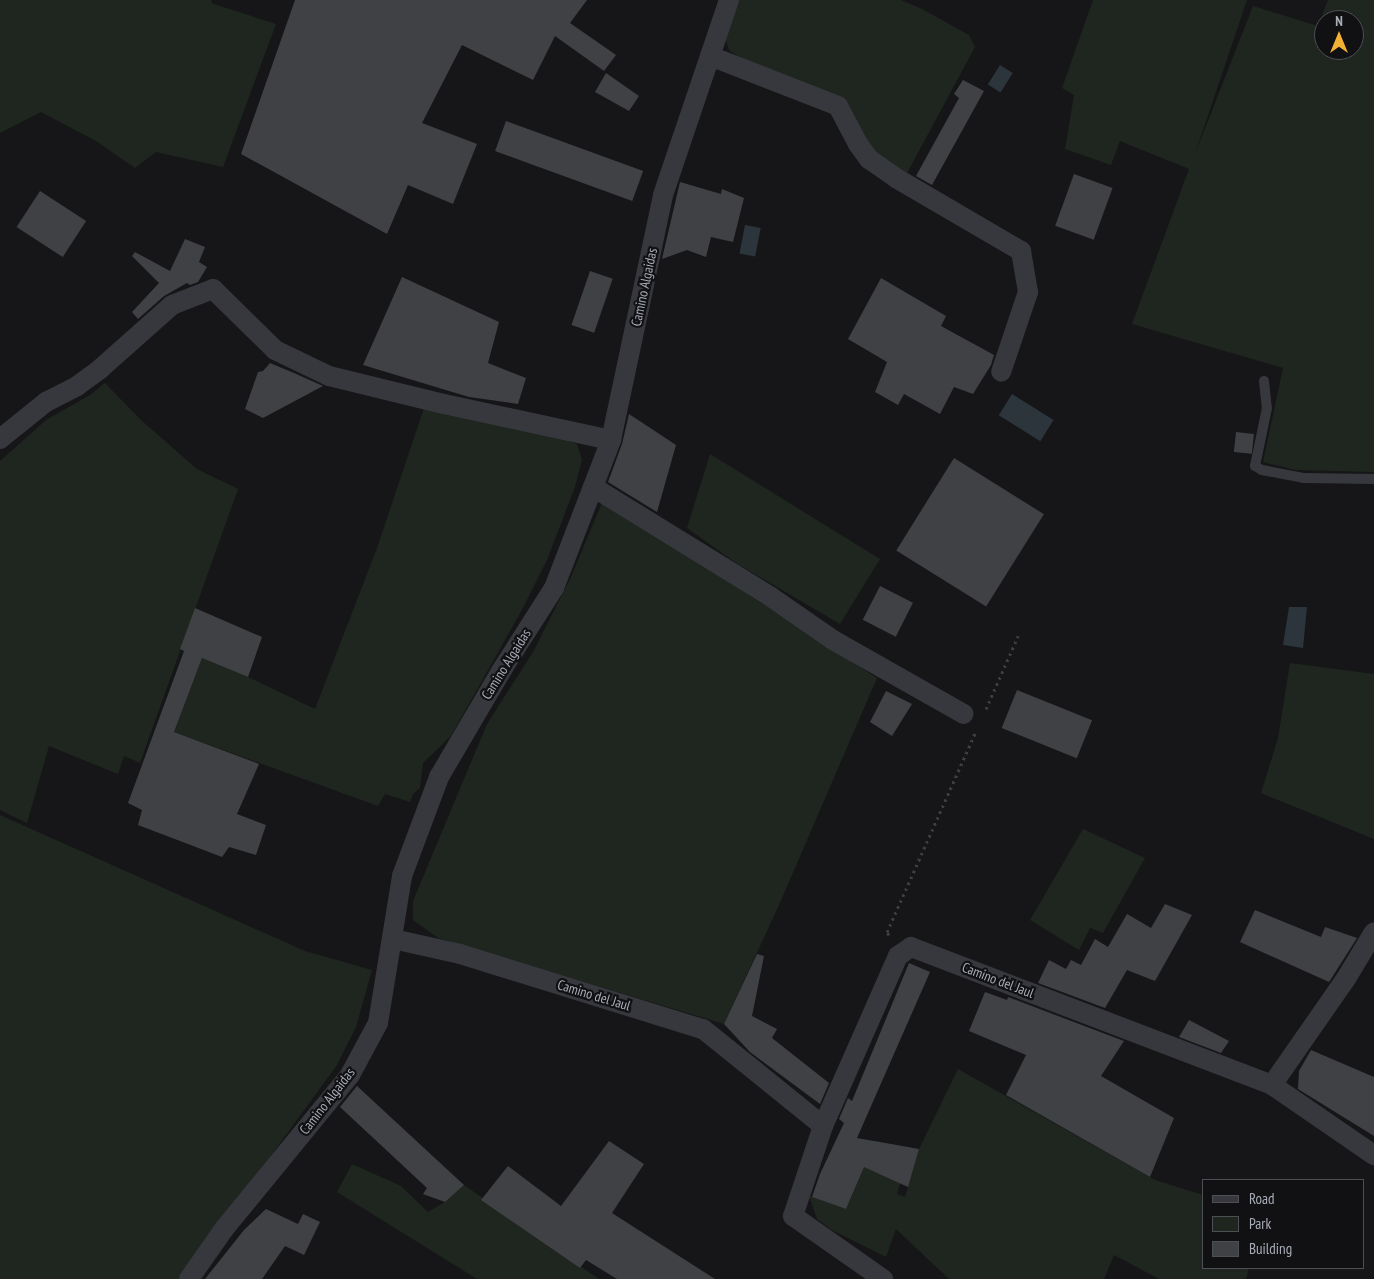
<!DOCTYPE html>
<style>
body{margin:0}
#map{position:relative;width:1374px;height:1279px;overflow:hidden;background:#161618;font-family:"PT Sans Narrow",sans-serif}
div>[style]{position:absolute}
.green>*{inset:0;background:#1e261f}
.water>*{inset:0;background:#2c353c;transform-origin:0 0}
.building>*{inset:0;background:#404145;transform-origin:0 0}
.path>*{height:3px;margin-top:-1.5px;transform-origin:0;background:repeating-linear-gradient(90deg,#3d3f44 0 2.5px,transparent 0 6.5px)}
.lane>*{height:10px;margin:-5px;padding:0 5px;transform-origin:5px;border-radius:5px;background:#37383d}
.street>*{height:20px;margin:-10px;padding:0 10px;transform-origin:10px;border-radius:10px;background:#37383d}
span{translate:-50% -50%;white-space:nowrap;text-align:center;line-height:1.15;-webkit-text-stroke:4.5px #111113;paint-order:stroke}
.street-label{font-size:14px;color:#a8adb8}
.legend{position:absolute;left:1202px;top:1179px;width:162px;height:90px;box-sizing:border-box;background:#111113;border:1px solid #4d4f55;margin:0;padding:6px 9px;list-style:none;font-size:15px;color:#a8adb8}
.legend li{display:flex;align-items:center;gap:10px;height:25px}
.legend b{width:25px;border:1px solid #4d4f55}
.north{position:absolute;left:1314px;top:10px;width:50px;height:50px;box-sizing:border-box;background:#111113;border:1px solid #4d4f55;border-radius:50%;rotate:0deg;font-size:14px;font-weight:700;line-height:20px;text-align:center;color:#a8adb8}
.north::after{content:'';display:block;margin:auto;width:18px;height:22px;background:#f2b134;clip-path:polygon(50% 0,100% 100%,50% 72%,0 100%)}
</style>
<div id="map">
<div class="green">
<div style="clip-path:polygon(0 0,212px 0,211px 3px,276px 24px,223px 167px,156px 152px,135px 168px,96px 141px,41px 112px,0 133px)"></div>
<div style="clip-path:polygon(739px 0,901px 0,922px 9px,969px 35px,975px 47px,906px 175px,875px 154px,867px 144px,854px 115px,843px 101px,747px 63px,729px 50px,724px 34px)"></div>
<div style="clip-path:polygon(evenodd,1093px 0,1247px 0,1195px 154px,1253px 6px,1318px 26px,1328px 0,1374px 0,1374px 472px,1295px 470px,1263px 462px,1283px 368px,1132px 324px,1189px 169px,1120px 141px,1111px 165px,1065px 149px,1074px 95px,1062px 88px,1093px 0,1324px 20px,1354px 20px,1354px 50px,1324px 50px,1324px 20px)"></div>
<div style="clip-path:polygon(105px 383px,141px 420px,197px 469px,238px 489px,140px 763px,124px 756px,118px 774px,49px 746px,27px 823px,0 810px,0 461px,46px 420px,90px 395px)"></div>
<div style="clip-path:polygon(424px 408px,558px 437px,577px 444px,582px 459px,575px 487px,547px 560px,524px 606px,451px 736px,423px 763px,420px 788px,413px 794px,410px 802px,385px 794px,378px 806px,174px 732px,202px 658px,248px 677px,315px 709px,377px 548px)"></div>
<div style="clip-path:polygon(710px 454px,880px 559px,840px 624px,736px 563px,687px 528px)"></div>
<div style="clip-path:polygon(603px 500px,877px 678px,779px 905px,724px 1024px,438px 938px,413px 920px,413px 901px,487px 724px,533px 652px,571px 577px)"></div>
<div style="clip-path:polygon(1290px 663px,1374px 674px,1374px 839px,1261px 793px,1278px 738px)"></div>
<div style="clip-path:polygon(0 815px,305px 951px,372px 970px,356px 1027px,337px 1065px,181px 1279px,0 1279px)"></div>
<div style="clip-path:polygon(1083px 829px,1145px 858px,1103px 933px,1090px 928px,1079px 950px,1030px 920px)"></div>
<div style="clip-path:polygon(958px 1069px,1155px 1180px,1203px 1195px,1203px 1268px,1249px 1268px,1246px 1279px,1159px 1279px,1114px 1255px,1104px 1279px,949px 1279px,896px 1229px,886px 1257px,832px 1230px,817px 1219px,809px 1196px,846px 1209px,875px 1141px,900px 1146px,900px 1183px,897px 1194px,905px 1197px,919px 1149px)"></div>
<div style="clip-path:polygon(352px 1164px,401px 1186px,428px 1212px,445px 1202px,464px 1185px,599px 1279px,477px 1279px,337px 1192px)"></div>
</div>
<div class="water">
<div style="left:1000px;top:65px;width:15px;height:23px;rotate:32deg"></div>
<div style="left:745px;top:225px;width:16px;height:29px;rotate:11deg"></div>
<div style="left:1012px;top:394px;width:49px;height:25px;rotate:32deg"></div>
<div style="clip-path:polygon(1289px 607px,1307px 607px,1303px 648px,1283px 645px)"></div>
</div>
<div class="building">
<div style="clip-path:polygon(295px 0,587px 0,570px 23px,616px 55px,604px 71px,555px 36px,533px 80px,462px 45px,422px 123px,477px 144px,453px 204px,408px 185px,387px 234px,241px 154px)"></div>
<div style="clip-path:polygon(606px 73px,639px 96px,629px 111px,595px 92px)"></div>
<div style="clip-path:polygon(963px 80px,984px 91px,932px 185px,916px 176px,959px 98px,954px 94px)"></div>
<div style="left:506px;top:121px;width:146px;height:32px;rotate:20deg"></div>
<div style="left:1074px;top:174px;width:41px;height:55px;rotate:20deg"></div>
<div style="clip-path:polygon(680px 182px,721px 194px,722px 189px,744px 198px,733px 242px,711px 237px,706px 257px,687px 250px,662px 259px)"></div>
<div style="left:40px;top:191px;width:55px;height:43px;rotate:33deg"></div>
<div style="clip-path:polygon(185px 239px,205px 247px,199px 262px,207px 267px,198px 282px,190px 285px,187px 283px,164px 296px,138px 319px,132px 312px,159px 283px,132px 256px,135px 252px,170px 271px)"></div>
<div style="left:590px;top:271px;width:24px;height:57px;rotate:19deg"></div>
<div style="clip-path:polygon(402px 277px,499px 322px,488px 363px,526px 378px,518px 404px,469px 397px,363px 365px)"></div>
<div style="clip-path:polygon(881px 278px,946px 316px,941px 326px,994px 355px,991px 365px,973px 394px,954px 387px,940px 414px,904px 394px,898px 405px,875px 392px,887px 362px,848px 339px)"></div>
<div style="clip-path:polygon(270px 363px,294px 373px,323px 386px,263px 418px,245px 409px,258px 372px,263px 371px)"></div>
<div style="clip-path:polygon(629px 414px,676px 445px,657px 512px,608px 482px,622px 444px)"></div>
<div style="left:1236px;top:432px;width:18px;height:20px;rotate:6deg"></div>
<div style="left:954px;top:458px;width:106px;height:109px;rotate:32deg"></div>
<div style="left:880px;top:586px;width:37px;height:38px;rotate:27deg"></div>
<div style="clip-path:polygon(195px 608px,262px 637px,248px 677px,202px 658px,174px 732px,259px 764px,237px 814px,266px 825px,256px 855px,229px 847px,222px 857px,138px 825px,142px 810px,128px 803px,184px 651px,180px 649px)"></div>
<div style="left:1017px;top:690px;width:81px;height:41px;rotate:22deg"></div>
<div style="clip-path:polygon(886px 691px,912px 704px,892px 736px,870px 722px)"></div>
<div style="clip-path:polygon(1165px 904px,1192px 915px,1155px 981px,1127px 970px,1105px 1008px,1038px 983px,1049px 960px,1066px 969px,1071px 960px,1081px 965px,1095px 939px,1108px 947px,1127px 914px,1151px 928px)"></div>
<div style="clip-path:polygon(1255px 910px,1321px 937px,1325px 927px,1357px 938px,1329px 982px,1240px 942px)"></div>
<div style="clip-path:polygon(757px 954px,764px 956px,752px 1016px,777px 1029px,772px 1038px,829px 1083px,820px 1104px,750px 1052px,724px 1024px)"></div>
<div style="clip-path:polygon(909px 963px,930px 972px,857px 1138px,919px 1149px,908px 1187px,864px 1167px,846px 1209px,812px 1197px,820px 1174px,844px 1123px,839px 1119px,848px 1098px,852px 1101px)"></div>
<div style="clip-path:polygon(985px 992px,1007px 1000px,1008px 997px,1124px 1041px,1101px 1076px,1174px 1118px,1150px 1177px,1006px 1095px,1026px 1055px,969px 1031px)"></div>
<div style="clip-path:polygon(1189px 1020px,1229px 1041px,1221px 1053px,1179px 1037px)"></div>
<div style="clip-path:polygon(1311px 1050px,1374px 1077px,1374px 1136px,1298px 1089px,1299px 1071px)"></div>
<div style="clip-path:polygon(357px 1086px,464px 1185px,445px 1202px,423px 1194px,427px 1188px,340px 1107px)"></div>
<div style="clip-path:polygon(609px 1141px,644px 1164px,612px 1213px,715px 1279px,617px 1279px,586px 1260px,580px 1268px,481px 1200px,508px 1166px,561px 1206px)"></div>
<div style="clip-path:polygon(266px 1209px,298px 1224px,303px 1214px,320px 1222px,304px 1255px,285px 1246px,262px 1279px,205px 1279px,244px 1230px)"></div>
</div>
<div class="path">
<div style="left:986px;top:709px;width:80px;rotate:-66.3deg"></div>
<div style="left:889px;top:935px;width:4px;rotate:-124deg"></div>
<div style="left:887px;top:932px;width:218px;rotate:-66.1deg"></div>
</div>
<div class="lane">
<div style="left:1264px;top:381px;width:27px;rotate:84deg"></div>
<div style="left:1267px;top:408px;width:59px;rotate:101.7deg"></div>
<div style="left:1255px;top:466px;width:8px;rotate:30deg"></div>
<div style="left:1262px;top:470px;width:43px;rotate:10.8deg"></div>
<div style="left:1304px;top:478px;width:70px;rotate:0.8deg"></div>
</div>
<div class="street">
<div style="left:710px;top:56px;width:137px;rotate:21.3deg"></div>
<div style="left:838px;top:106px;width:43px;rotate:62.2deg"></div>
<div style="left:858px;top:144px;width:19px;rotate:54deg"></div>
<div style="left:869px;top:159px;width:33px;rotate:35deg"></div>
<div style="left:896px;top:178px;width:145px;rotate:30.3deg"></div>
<div style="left:1021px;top:251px;width:42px;rotate:80.3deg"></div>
<div style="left:1028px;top:292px;width:84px;rotate:108.6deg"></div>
<div style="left:0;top:439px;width:59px;rotate:-38.8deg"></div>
<div style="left:46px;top:402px;width:35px;rotate:-27deg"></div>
<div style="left:77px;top:386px;width:29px;rotate:-36deg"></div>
<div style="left:100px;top:369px;width:96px;rotate:-41.6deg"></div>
<div style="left:172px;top:305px;width:44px;rotate:-21.3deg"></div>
<div style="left:213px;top:289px;width:87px;rotate:44.5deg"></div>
<div style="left:275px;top:350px;width:60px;rotate:25.7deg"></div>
<div style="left:329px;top:376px;width:118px;rotate:13.7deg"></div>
<div style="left:444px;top:404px;width:171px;rotate:12.2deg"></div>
<div style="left:593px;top:487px;width:209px;rotate:31.7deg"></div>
<div style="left:771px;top:597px;width:75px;rotate:34.7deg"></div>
<div style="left:833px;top:640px;width:150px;rotate:29.5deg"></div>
<div style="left:393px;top:939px;width:69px;rotate:12.6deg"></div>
<div style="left:460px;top:954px;width:254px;rotate:17.2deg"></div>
<div style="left:703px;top:1029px;width:154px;rotate:38.9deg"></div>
<div style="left:823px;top:1126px;width:95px;rotate:108.4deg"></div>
<div style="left:793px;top:1216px;width:110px;rotate:35deg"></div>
<div style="left:1272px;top:1085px;width:131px;rotate:-55.2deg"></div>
<div style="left:1347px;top:977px;width:52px;rotate:-59deg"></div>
<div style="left:823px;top:1126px;width:186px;rotate:-66.2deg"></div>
<div style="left:898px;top:956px;width:16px;rotate:-35deg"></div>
<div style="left:911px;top:947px;width:386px;rotate:20.9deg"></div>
<div style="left:1272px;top:1085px;width:124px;rotate:34.5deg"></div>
<div style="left:189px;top:1279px;width:61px;rotate:-55deg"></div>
<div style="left:224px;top:1229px;width:199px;rotate:-50.7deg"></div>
<div style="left:350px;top:1075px;width:59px;rotate:-61.7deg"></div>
<div style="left:378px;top:1023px;width:149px;rotate:-80.7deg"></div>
<div style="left:402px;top:876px;width:106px;rotate:-69.5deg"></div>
<div style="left:439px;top:777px;width:126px;rotate:-59.6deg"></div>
<div style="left:503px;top:668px;width:95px;rotate:-57.5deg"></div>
<div style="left:554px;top:588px;width:159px;rotate:-68.9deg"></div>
<div style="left:611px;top:440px;width:250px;rotate:-78deg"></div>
<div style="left:663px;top:195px;width:206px;rotate:-71.3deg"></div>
</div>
<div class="street-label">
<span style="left:644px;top:287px;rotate:-78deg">Camino Algaidas</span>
<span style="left:506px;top:664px;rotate:-58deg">Camino Algaidas</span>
<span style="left:998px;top:980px;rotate:21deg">Camino del Jaul</span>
<span style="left:594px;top:995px;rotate:17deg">Camino del Jaul</span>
<span style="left:327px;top:1101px;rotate:-52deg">Camino Algaidas</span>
</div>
<ul class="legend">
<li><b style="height:6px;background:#37383d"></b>Road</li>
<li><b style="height:14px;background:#1e261f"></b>Park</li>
<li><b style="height:14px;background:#404145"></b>Building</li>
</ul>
<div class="north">N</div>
</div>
